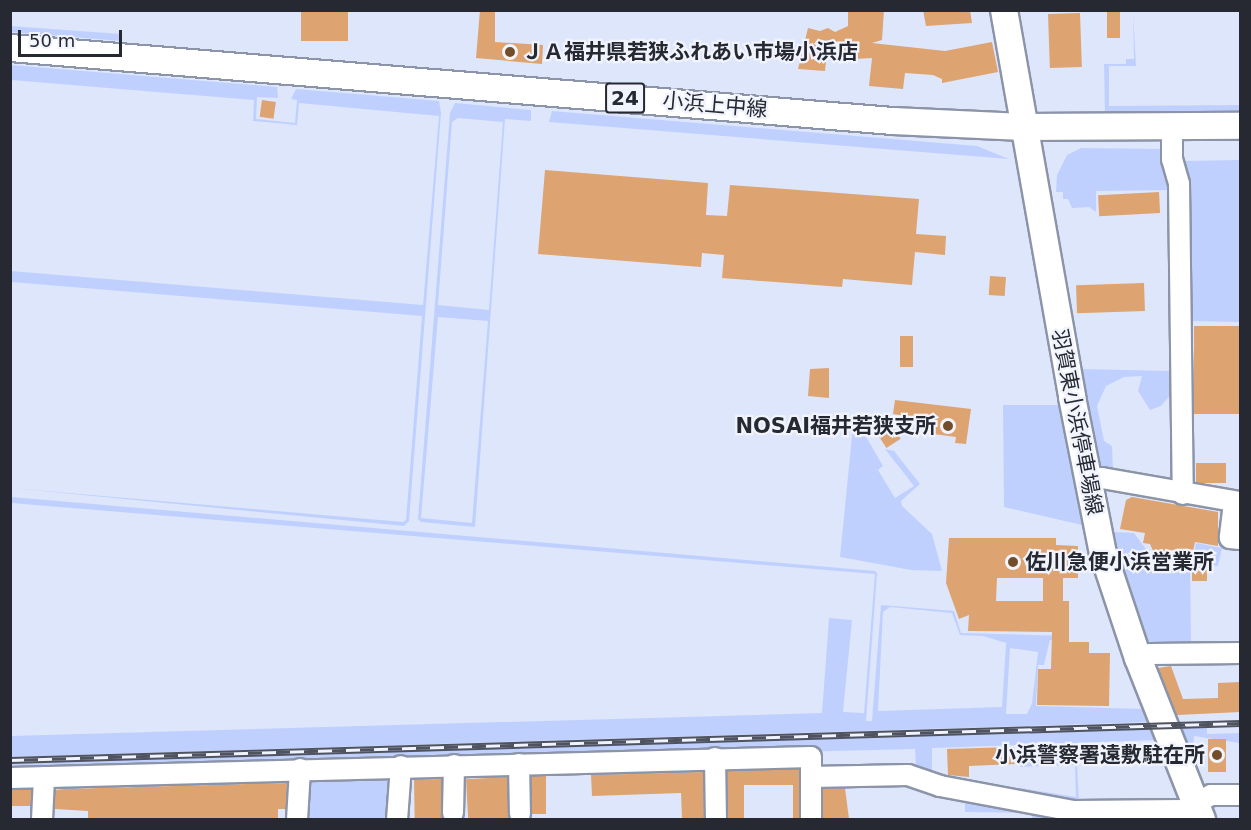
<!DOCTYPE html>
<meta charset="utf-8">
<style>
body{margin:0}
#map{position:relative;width:1251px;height:830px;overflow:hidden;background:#dee6fc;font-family:"DejaVu Sans","Noto Sans JP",sans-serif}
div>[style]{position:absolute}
.green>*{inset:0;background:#c0d0fe}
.building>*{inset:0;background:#dda371;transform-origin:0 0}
.roads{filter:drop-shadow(2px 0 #8c94a8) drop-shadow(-2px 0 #8c94a8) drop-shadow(0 2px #8c94a8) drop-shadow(0 -2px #8c94a8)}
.minor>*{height:20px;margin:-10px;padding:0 10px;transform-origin:10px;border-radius:10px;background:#fff}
.major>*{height:26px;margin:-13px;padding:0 13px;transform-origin:13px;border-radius:13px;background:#fff}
.rail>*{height:7px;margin-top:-3.5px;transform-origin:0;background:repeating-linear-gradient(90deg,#f1f4fd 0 14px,#4f535f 0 28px);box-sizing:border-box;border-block:2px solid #4f535f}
.dots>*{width:16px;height:16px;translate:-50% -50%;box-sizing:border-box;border:3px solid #f1f4fd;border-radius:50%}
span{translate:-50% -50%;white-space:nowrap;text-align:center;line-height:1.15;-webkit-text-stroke:4.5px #f1f4fd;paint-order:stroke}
.shield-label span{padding:2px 4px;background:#f1f4fd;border:2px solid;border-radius:4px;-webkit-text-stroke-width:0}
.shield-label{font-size:20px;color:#262932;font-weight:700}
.poi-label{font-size:21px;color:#262932;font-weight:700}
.left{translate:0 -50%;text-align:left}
.right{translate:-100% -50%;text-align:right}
.street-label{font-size:21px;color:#262932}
.frame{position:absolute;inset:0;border:12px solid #262932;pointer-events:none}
.scale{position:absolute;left:18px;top:30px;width:104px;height:27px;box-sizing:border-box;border:3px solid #262932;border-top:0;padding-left:8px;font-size:18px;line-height:21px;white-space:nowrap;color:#262932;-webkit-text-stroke:4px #f1f4fd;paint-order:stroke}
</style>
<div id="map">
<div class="green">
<div style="clip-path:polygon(1133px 11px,1136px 66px,1109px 66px,1109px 106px,1240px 105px,1240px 113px,1105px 113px,1104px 64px,1126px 64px,1126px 59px,1134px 59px)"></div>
<div style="clip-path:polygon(10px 26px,121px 34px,121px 41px,11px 32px)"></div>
<div style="clip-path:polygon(11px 65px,277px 87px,278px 98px,257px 97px,256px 119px,295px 123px,297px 100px,291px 99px,296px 89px,439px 101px,441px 113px,409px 521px,404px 526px,11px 488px,403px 522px,406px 520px,422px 316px,11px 282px,11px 271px,423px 305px,439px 116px,299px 103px,297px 125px,253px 121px,254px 100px,11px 80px)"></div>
<div style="clip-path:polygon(evenodd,455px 103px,531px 110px,531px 121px,505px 119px,475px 527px,421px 522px,418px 519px,450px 113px,455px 103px,458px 118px,503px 122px,489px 310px,438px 305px,452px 122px,458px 118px,455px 103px,438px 317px,488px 321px,472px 523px,421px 518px,438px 317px)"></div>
<div style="clip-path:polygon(552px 111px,977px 146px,1009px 159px,549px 122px)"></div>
<div style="clip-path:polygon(1081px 148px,1164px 149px,1170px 190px,1096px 191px,1096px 212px,1089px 207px,1072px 208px,1068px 199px,1063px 199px,1063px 192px,1056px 192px,1057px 175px,1067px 155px)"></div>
<div style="clip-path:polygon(1240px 160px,1240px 322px,1188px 321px,1191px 184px,1184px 161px)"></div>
<div style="clip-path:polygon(1080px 369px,1171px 371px,1173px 392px,1161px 406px,1150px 410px,1138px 391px,1142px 376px,1124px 377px,1106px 386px,1097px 406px,1104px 441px,1112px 446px,1113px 472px,1100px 468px)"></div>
<div style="clip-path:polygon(1003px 405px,1059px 405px,1082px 525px,1004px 507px)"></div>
<div style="clip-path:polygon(854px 416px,883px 466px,878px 470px,895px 498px,914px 486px,885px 449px,894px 451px,920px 484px,901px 501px,902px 506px,932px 534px,942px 571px,911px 570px,840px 557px)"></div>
<div style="clip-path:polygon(evenodd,11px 497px,875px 571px,877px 573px,866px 721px,872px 721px,881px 605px,954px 611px,961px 633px,1069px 636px,1069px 640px,1050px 640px,1044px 665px,1038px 665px,1036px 706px,1143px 709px,1153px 722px,11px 757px,10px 736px,822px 713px,829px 618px,852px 620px,843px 712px,864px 713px,875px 574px,11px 503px,11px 497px,890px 607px,952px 613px,960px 635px,983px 636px,1006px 643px,1002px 707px,878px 711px,883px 612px,890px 607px,11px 497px,1010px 648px,1038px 652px,1032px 703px,1027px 714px,1006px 714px,1010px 648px)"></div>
<div style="clip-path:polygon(1113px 532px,1134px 533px,1151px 556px,1180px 560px,1188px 551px,1194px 552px,1196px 543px,1222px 548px,1218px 566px,1190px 562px,1191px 645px,1147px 644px)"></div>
<div style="clip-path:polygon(1153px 726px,1156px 740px,1076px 743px,1079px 805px,1020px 793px,1020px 788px,1076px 797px,1075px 765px,1019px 767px,1018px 745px,932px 748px,932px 776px,916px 768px,915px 749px,11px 771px,10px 763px)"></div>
<div style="clip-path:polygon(1207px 726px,1207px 734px,1240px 733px,1240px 743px,1194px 736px,1192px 759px,1180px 727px)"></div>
<div style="clip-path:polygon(384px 773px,390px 779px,387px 819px,302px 820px,305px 781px,310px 775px)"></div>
<div style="clip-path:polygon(965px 797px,1042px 811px,1043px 819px,1032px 819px,1032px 813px,965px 812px)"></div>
</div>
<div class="building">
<div style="left:301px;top:10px;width:47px;height:31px"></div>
<div style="clip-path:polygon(480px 10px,495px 10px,495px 42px,543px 45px,542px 64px,476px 58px)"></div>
<div style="clip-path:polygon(848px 10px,884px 10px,882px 40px,872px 43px,945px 51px,992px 42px,998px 72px,942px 83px,942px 79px,933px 75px,905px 73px,903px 89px,869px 86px,872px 58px,855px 59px,849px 55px,841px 58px,827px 53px,825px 71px,798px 69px,808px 28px,820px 31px,828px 28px,835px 32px,848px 26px)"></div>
<div style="clip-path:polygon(923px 10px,970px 10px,972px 23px,926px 26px)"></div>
<div style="left:1107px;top:12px;width:13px;height:26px"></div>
<div style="left:1080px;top:13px;width:54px;height:32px;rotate:88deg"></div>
<div style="left:262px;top:100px;width:14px;height:17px;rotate:8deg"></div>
<div style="clip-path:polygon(545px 170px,708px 183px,706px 215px,727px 216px,730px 185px,919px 199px,916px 234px,946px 236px,945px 255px,915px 252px,912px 285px,843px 279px,842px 287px,722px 278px,724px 255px,702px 253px,701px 267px,538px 254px)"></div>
<div style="left:1159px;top:192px;width:21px;height:61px;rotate:87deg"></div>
<div style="left:990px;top:276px;width:16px;height:19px;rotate:4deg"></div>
<div style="left:1144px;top:283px;width:28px;height:68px;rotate:88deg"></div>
<div style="left:1194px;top:326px;width:46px;height:88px"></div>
<div style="left:900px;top:336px;width:13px;height:31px"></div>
<div style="clip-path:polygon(829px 368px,829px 398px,808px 396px,810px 369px)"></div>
<div style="clip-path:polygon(895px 400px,971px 409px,966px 444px,955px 443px,956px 437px,926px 433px,928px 419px,893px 414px)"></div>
<div style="left:886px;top:416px;width:27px;height:17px;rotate:57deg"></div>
<div style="left:1226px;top:463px;width:20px;height:30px;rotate:90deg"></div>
<div style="clip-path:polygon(1132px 497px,1218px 512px,1218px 546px,1195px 542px,1191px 560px,1154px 553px,1150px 544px,1143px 543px,1145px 533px,1120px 529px,1126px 500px)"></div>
<div style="clip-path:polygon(evenodd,949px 538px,1056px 538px,1056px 545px,1078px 546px,1078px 578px,1063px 578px,1063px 601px,1069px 601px,1069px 642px,1089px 642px,1089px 653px,1110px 653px,1109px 706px,1037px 705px,1038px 669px,1051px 669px,1052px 632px,968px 631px,969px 615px,959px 619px,946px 583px,949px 538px,997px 578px,1043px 578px,1043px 601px,996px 601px,997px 578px)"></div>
<div style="left:1192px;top:567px;width:15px;height:14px"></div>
<div style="clip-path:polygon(1171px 666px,1183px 699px,1218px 698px,1218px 683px,1240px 682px,1240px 712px,1177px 715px,1158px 668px)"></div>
<div style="left:1208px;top:739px;width:18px;height:33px"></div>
<div style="clip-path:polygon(1014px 747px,1015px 764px,969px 766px,969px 777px,948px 775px,947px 749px)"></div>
<div style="clip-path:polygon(799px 769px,799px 819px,793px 819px,793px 785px,744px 785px,744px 819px,728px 819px,727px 771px)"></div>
<div style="clip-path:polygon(703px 772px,704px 819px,682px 819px,681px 793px,592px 796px,591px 775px)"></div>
<div style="left:531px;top:776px;width:15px;height:38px"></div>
<div style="left:507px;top:777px;width:42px;height:41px;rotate:87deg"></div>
<div style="left:442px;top:779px;width:40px;height:28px;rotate:89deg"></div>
<div style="clip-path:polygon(287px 783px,286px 809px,278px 809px,278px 819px,88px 819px,88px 811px,55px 809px,55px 790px,64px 789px)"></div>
<div style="clip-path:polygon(845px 788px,849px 819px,823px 819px,823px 789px)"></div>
<div style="left:31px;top:789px;width:17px;height:21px;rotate:90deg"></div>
</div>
<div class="roads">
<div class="minor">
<div style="left:1172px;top:127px;width:32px;rotate:90deg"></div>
<div style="left:1172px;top:159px;width:26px;rotate:74deg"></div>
<div style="left:1179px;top:184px;width:310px;rotate:89.3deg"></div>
<div style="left:1087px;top:481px;width:15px;rotate:-11deg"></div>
<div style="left:1102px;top:478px;width:140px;rotate:9.9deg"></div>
<div style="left:1234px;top:503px;width:35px;rotate:97deg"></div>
<div style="left:1230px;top:538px;width:10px;rotate:6deg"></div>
<div style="left:1138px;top:658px;width:13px;rotate:-18deg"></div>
<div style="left:1150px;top:654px;width:90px;rotate:-0.6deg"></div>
<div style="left:715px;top:758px;width:62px;rotate:89.1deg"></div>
<div style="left:519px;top:764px;width:50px;rotate:88.9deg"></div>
<div style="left:10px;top:778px;width:801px;rotate:-1.5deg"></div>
<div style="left:811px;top:757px;width:20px;rotate:90deg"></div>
<div style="left:453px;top:813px;width:48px;rotate:-88.8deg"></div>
<div style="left:42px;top:820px;width:43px;rotate:-87.3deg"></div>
<div style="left:297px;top:820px;width:51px;rotate:-86.6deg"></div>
<div style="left:397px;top:820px;width:54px;rotate:-85.8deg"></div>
<div style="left:811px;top:820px;width:43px;rotate:-90deg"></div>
<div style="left:811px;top:777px;width:97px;rotate:-1.2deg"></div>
<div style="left:908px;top:775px;width:34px;rotate:19deg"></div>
<div style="left:940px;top:786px;width:136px;rotate:10.6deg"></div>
<div style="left:1074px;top:811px;width:110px;rotate:-0.5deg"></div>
<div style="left:1184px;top:810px;width:31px;rotate:-29deg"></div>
<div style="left:1211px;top:795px;width:29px"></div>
</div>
<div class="major">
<div style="left:1004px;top:10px;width:393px;rotate:80deg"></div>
<div style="left:1072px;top:397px;width:159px;rotate:78.8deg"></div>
<div style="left:1103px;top:553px;width:111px;rotate:71.6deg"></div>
<div style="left:1138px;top:658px;width:174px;rotate:68.4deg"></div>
<div style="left:10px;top:48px;width:886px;rotate:4.73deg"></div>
<div style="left:893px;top:121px;width:130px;rotate:2.6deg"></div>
<div style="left:1023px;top:127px;width:217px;rotate:-0.3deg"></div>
</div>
</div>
<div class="rail">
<div style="left:10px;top:760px;width:1231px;rotate:-1.72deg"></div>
</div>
<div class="dots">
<div style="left:510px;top:52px;background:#734d2a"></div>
<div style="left:948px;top:426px;background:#734d2a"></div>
<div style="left:1013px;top:562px;background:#734d2a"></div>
<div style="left:1217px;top:755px;background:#734d2a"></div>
</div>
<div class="shield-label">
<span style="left:625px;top:98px">24</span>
</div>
<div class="poi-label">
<span class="left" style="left:522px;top:52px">ＪＡ福井県若狭ふれあい市場小浜店</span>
<span class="right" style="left:936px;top:426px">NOSAI福井若狭支所</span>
<span class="left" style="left:1025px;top:562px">佐川急便小浜営業所</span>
<span class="right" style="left:1205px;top:755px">小浜警察署遠敷駐在所</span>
</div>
<div class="street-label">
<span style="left:715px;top:105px;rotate:5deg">小浜上中線</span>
<span style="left:1077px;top:422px;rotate:79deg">羽賀東小浜停車場線</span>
</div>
<div class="frame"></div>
<div class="scale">50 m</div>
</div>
